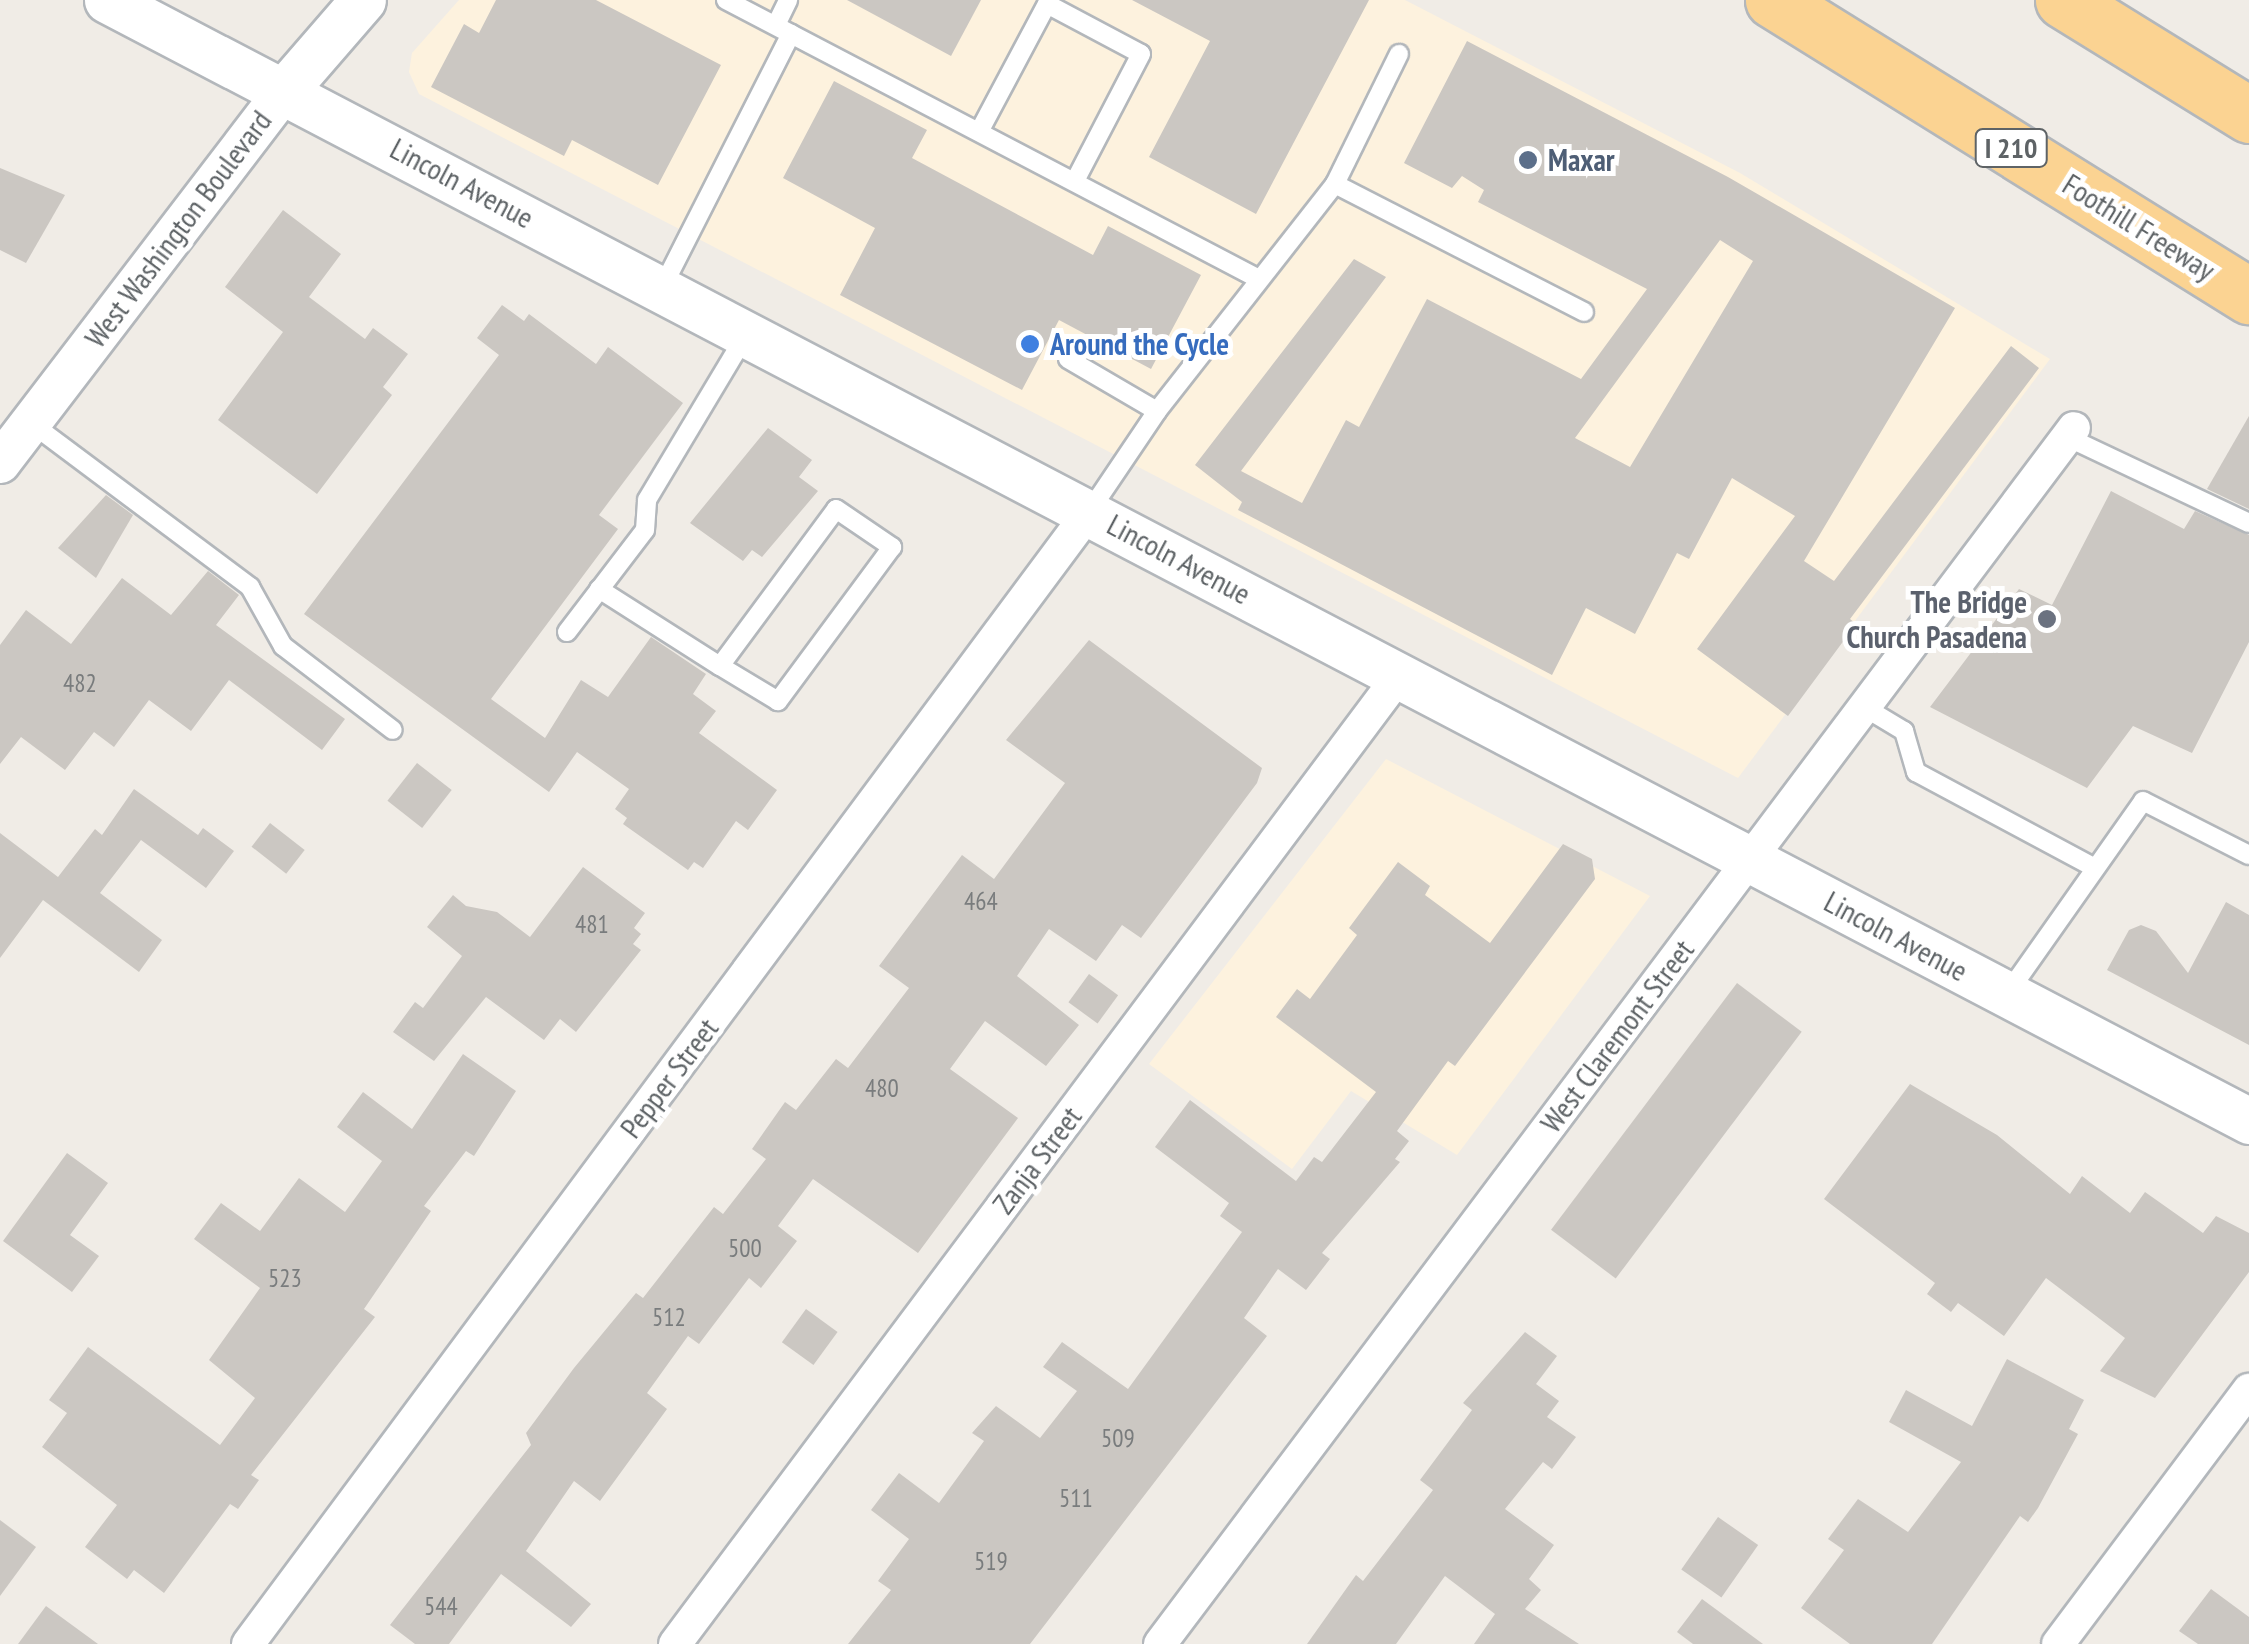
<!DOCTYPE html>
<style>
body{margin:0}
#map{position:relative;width:2249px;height:1644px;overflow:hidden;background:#f0ece6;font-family:"PT Sans Narrow",sans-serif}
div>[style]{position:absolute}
.commercial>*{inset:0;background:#fdf2de}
.building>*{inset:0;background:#cbc7c2;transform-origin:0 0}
.roads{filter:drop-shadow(2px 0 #b3b7bb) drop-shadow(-2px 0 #b3b7bb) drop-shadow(0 2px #b3b7bb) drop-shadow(0 -2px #b3b7bb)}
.service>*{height:18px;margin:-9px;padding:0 9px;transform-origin:9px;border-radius:9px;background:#fff}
.minor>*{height:32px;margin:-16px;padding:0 16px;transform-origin:16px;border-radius:16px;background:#fff}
.tertiary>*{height:40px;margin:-20px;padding:0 20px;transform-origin:20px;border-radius:20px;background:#fff}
.secondary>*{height:45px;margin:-22.5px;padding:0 22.5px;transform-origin:22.5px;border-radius:22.5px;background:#fff}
.motorway>*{height:55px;margin:-27.5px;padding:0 27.5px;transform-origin:27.5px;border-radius:27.5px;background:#fbd392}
.dots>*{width:28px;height:28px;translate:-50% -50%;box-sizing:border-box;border:5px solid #fff;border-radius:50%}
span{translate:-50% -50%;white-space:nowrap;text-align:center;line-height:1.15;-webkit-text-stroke:10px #fff;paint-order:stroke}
.number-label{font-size:25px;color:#797c7d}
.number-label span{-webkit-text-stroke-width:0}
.shield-label span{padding:2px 8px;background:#fff;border:2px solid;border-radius:8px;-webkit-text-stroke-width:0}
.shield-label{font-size:28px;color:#5e6366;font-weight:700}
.service-label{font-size:30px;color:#4e5e75;font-weight:700}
.left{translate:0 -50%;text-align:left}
.street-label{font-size:30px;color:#5e6366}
.shop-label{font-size:30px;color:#366cbe;font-weight:700}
.worship-label{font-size:30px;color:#5b616d;font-weight:700}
.right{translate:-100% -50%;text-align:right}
</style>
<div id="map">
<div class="commercial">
<div style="clip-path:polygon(459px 0,1405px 0,1740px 173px,2050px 359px,1738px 778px,419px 94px,409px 72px,412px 53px)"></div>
<div style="clip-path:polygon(1386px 759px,1650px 896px,1457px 1155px,1351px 1091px,1292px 1169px,1149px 1064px)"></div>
</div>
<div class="building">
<div style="clip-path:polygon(496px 0,596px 0,721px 65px,658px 185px,572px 140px,564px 156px,431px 87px,464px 24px,479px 33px)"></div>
<div style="clip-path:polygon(847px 0,981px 0,951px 56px)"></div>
<div style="clip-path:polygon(1132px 0,1369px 0,1256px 214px,1149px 157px,1210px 41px)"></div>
<div style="clip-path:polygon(evenodd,1467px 41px,1728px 177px,1955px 308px,1804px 561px,1834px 581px,2011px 346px,2039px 368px,1850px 619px,1856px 624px,1788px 716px,1697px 649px,1795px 516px,1732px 478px,1689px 559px,1677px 553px,1635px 634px,1586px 608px,1552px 675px,1238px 510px,1242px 502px,1195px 465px,1354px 259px,1386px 277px,1241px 471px,1302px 503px,1346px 420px,1359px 427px,1427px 299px,1581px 379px,1647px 289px,1478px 202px,1484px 190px,1462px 176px,1452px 188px,1404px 163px,1467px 41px,1720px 240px,1753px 261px,1630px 467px,1575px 438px,1720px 240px)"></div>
<div style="clip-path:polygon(834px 81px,927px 130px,912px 158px,1093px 255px,1108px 226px,1201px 275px,1151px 369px,1059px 320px,1022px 390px,840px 295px,875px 228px,783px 178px)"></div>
<div style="clip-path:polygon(0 168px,65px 195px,26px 263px,0 250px)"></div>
<div style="clip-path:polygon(283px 210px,341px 254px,309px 297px,365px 339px,373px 328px,408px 354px,383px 387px,392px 395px,317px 494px,218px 420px,283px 332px,225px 287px)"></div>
<div style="clip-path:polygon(502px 305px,524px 321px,529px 314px,596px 364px,608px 347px,683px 403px,599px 515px,618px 529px,491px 699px,545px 738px,581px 680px,608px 697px,651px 637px,706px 674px,693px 694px,716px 711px,699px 733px,777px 790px,748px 830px,736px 821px,703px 868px,694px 862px,688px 870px,623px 824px,627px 818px,615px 809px,629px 789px,577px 752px,549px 792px,304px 614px,499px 355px,477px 338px)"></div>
<div style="clip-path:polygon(2249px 416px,2249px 509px,2207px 489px)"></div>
<div style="clip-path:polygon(768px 428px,812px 460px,799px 477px,818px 491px,762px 557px,752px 550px,743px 561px,690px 523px)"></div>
<div style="clip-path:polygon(2111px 491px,2184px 529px,2195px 511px,2249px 535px,2249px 642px,2192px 753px,2133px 726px,2087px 788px,1930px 707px,2019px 589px,2052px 605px)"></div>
<div style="clip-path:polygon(106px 495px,133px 515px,96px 578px,58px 548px)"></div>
<div style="clip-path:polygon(208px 571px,239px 595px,216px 625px,345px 719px,322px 750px,229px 680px,191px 731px,149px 700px,114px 747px,94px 732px,65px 770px,21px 737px,0 764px,0 645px,26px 610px,71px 644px,122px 578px,171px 615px)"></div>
<div style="clip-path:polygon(1089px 640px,1262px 768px,1257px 783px,1141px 938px,1122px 925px,1096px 961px,1049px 929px,1017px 976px,1079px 1025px,1046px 1066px,985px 1021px,950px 1069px,1018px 1118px,918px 1253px,813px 1179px,778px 1226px,797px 1241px,761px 1288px,749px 1278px,699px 1344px,688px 1336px,647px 1393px,667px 1409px,600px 1501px,574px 1481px,526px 1551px,591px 1604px,571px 1627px,501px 1574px,449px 1644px,415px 1644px,390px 1625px,531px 1445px,526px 1433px,574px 1368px,636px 1293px,643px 1298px,714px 1207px,723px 1214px,766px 1159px,752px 1149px,785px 1102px,796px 1110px,836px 1059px,848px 1068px,909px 988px,879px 966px,962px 855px,994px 879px,1065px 783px,1006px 740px)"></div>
<div style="left:417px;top:763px;width:44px;height:48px;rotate:38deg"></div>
<div style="clip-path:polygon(134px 789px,198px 835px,203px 828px,234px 851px,206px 888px,141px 840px,100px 893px,162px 940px,139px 972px,43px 900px,0 958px,0 833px,58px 877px,95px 829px,102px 835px)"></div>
<div style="left:270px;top:823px;width:44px;height:30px;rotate:38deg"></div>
<div style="clip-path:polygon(1563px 844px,1592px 859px,1595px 879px,1455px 1066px,1448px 1061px,1397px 1131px,1409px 1141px,1395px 1159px,1400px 1162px,1322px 1253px,1330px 1259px,1306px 1290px,1278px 1269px,1244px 1318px,1267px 1336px,1030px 1644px,848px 1644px,891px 1590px,878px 1581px,909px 1539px,871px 1510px,899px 1473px,939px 1503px,984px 1441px,972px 1433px,996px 1406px,1040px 1438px,1077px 1391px,1043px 1367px,1062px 1342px,1128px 1389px,1242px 1232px,1220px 1216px,1229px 1203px,1155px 1147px,1190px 1100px,1296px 1181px,1314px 1157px,1322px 1162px,1376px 1092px,1276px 1017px,1297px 989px,1310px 999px,1357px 935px,1349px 928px,1398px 862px,1430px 886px,1425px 895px,1490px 943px)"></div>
<div style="clip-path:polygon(583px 867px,645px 913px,634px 928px,641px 934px,633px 944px,641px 950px,576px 1032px,560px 1019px,544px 1040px,486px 997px,434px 1061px,393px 1032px,415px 1002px,423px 1008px,462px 956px,427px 927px,453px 895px,466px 906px,497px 912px,530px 937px)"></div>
<div style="clip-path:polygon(2226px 902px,2249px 915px,2249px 1045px,2107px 970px,2129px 930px,2141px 925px,2156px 931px,2188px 973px)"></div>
<div style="left:1089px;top:974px;width:36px;height:35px;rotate:36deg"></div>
<div style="left:1737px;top:983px;width:81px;height:309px;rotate:37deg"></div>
<div style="clip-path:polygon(463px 1054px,516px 1091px,474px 1156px,466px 1151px,424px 1206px,431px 1211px,364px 1309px,375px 1317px,251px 1475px,259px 1480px,238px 1509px,230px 1504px,164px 1593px,134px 1570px,127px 1579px,85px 1547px,117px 1505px,42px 1447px,67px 1413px,49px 1400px,88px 1347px,220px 1445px,255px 1398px,209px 1360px,260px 1288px,194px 1239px,221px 1203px,260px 1231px,299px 1178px,345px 1212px,382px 1161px,337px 1127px,363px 1092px,412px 1129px)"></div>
<div style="clip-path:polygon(1910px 1084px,1997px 1135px,2070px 1194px,2082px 1176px,2130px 1213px,2145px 1192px,2203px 1233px,2216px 1216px,2249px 1233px,2249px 1272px,2155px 1398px,2100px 1371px,2125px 1338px,2046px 1278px,2004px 1336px,1958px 1303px,1951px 1312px,1927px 1294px,1935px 1283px,1824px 1199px)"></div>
<div style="clip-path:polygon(67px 1153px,108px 1183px,70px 1235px,99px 1256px,72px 1292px,3px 1241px)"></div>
<div style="left:806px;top:1309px;width:39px;height:41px;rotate:36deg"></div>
<div style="clip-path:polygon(1525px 1332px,1557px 1356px,1536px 1384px,1559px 1401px,1547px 1417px,1576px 1437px,1552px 1469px,1543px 1462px,1505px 1509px,1554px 1545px,1529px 1579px,1541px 1590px,1525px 1609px,1579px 1644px,1474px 1644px,1495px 1614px,1445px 1576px,1396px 1644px,1307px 1644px,1356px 1575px,1363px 1581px,1433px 1490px,1420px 1480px,1472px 1410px,1463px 1403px)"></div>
<div style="clip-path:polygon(2007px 1359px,2084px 1400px,2069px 1429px,2078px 1434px,2038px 1508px,2028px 1522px,2020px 1516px,1932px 1644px,1850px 1644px,1801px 1608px,1844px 1550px,1828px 1539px,1858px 1499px,1908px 1532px,1961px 1462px,1889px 1422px,1906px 1390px,1972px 1426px)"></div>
<div style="left:1718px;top:1517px;width:49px;height:64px;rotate:35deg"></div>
<div style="clip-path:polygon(0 1520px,36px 1547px,0 1596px)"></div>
<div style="clip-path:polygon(2211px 1589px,2249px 1617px,2249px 1644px,2198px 1644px,2179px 1631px)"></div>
<div style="clip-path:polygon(1702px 1599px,1763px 1644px,1693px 1644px,1677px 1632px)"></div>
<div style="clip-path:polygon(46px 1606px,98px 1644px,18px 1644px)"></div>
</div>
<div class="roads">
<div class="service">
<div style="left:726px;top:0;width:602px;rotate:27.63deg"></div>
<div style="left:776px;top:25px;width:28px;rotate:-64deg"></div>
<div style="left:980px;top:130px;width:143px;rotate:-62deg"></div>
<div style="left:1047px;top:4px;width:106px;rotate:28deg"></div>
<div style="left:1141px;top:54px;width:141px;rotate:117.5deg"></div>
<div style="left:1335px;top:184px;width:280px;rotate:27.2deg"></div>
<div style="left:662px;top:288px;width:285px;rotate:-63.1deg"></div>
<div style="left:1068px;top:359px;width:103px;rotate:30.3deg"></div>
<div style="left:31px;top:423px;width:274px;rotate:36.8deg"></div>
<div style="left:250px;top:587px;width:68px;rotate:60.8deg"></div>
<div style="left:283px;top:646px;width:138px;rotate:37.4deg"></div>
<div style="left:2067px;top:437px;width:201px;rotate:25.3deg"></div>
<div style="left:1089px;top:512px;width:122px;rotate:-56deg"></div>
<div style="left:1157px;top:411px;width:288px;rotate:-51.9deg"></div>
<div style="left:1335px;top:184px;width:145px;rotate:-63.8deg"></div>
<div style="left:599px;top:589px;width:143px;rotate:32.5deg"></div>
<div style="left:720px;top:666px;width:195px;rotate:-53.5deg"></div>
<div style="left:836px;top:509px;width:68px;rotate:34.2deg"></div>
<div style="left:892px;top:547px;width:192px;rotate:126.5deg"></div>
<div style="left:778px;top:701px;width:68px;rotate:-148.9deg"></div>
<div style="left:567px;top:632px;width:128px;rotate:-52.6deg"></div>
<div style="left:645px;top:530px;width:30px;rotate:-86deg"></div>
<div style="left:647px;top:500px;width:191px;rotate:-59.1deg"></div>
<div style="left:1864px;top:707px;width:47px;rotate:31deg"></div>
<div style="left:1904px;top:731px;width:43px;rotate:73.7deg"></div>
<div style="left:1916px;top:772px;width:203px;rotate:28.2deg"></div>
<div style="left:2007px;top:994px;width:236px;rotate:-54.8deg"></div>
<div style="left:2143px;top:801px;width:119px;rotate:27deg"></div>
</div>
<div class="minor">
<div style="left:248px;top:1644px;width:1410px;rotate:-53.39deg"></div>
<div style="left:675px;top:1644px;width:1209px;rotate:-53.21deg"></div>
<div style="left:1160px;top:1644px;width:1521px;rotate:-53.07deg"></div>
<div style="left:2058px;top:1644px;width:318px;rotate:-53.1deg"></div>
</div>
<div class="tertiary">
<div style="left:0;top:463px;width:469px;rotate:-52.6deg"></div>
</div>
<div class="secondary">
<div style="left:107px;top:0;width:2418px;rotate:27.62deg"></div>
<div style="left:285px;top:90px;width:119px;rotate:-49.1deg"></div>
</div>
<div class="motorway">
<div style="left:1773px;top:0;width:561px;rotate:31.88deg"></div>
<div style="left:2063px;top:0;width:219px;rotate:31.7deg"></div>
</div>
</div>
<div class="dots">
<div style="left:1528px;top:160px;background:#5c6f8a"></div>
<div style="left:1030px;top:344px;background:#3f7fe0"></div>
<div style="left:2047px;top:619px;background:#6b7280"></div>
</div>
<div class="number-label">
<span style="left:80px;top:683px">482</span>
<span style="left:981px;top:901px">464</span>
<span style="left:592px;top:924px">481</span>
<span style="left:882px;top:1088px">480</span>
<span style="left:745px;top:1248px">500</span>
<span style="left:285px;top:1278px">523</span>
<span style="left:669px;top:1317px">512</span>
<span style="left:1118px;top:1438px">509</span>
<span style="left:1076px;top:1498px">511</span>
<span style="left:991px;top:1561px">519</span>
<span style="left:441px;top:1606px">544</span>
</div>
<div class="shield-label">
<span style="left:2011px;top:148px">I 210</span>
</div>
<div class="service-label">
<span class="left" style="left:1548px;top:160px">Maxar</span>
</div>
<div class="street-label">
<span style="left:462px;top:183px;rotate:28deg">Lincoln Avenue</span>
<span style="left:2139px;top:227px;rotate:32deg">Foothill Freeway</span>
<span style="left:178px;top:229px;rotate:-53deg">West Washington Boulevard</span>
<span style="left:1179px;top:559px;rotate:28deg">Lincoln Avenue</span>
<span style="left:1896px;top:936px;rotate:28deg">Lincoln Avenue</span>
<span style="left:1617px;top:1036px;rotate:-53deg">West Claremont Street</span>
<span style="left:669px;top:1078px;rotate:-53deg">Pepper Street</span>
<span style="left:1037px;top:1160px;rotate:-53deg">Zanja Street</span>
</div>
<div class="shop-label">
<span class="left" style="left:1050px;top:344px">Around the Cycle</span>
</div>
<div class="worship-label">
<span class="right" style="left:2027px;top:619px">The Bridge<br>Church Pasadena</span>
</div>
</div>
